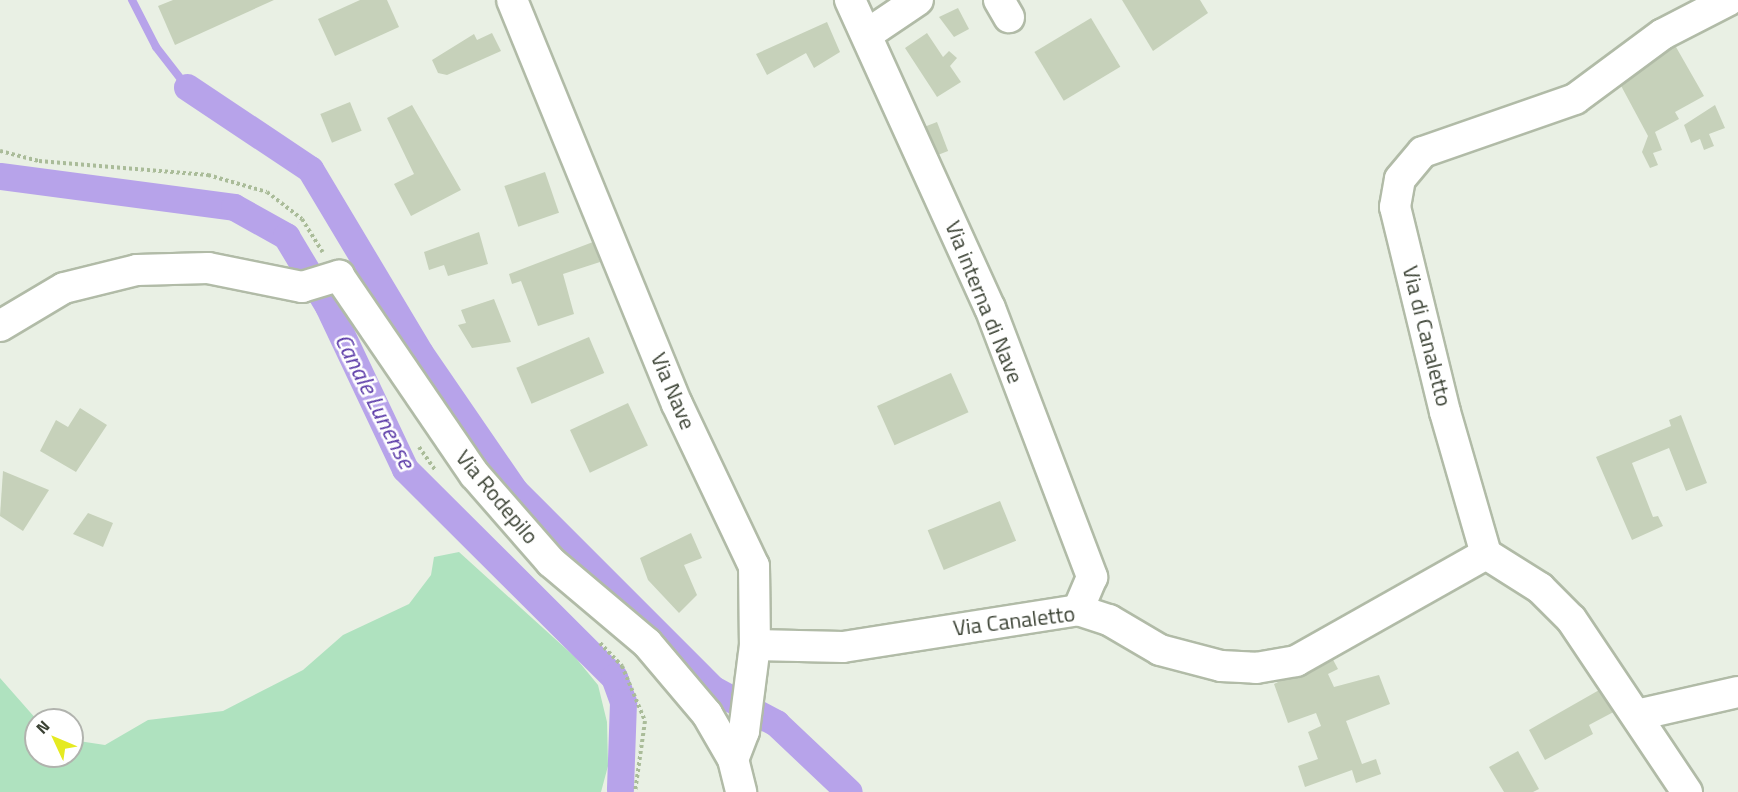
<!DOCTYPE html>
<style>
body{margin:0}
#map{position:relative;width:1738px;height:792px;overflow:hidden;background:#e9f0e4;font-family:"Titillium Web",sans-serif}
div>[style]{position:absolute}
.green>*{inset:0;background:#afe2bf}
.stream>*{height:8px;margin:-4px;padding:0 4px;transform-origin:4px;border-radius:4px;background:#b7a3ea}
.canal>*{height:27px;margin:-13.5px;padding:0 13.5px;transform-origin:13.5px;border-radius:13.5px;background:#b7a3ea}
.building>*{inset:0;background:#c6d1ba;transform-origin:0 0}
.path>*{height:4px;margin-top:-2px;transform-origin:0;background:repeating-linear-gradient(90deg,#aabc99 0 3px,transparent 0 6px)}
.roads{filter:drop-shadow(2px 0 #b1bba7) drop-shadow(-2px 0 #b1bba7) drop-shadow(0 2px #b1bba7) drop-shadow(0 -2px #b1bba7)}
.street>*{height:30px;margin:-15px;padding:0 15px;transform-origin:15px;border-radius:15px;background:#fff}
span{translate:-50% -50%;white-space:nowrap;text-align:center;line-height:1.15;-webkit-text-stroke:5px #fff;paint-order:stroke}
.street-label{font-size:22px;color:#3b4234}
.water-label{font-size:24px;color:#5736a5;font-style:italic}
.north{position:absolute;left:24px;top:708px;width:60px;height:60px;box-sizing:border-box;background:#fff;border:2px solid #b1b3ae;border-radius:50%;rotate:314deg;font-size:16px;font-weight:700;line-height:24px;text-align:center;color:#3b4234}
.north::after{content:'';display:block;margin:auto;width:21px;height:27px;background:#e5ea21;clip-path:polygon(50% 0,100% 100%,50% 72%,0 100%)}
</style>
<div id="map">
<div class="green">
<div style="clip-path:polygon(459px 552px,575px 657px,598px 685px,607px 722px,608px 766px,601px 792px,0 792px,0 678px,37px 720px,36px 756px,72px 756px,72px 740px,105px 745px,148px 720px,223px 711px,303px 670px,343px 635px,409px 604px,431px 575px,434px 557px)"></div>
</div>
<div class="stream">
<div style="left:132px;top:0;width:53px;rotate:62.9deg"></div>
<div style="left:156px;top:47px;width:51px;rotate:52.2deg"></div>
</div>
<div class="canal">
<div style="left:187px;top:87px;width:148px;rotate:33.7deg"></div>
<div style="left:310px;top:169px;width:214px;rotate:59.1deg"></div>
<div style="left:420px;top:353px;width:168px;rotate:55.5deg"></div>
<div style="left:515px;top:491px;width:280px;rotate:45deg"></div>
<div style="left:713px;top:689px;width:72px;rotate:28.4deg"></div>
<div style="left:776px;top:723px;width:100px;rotate:43.4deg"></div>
<div style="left:0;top:176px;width:236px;rotate:7.5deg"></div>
<div style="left:234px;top:207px;width:60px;rotate:29.1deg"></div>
<div style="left:286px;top:236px;width:82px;rotate:59deg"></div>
<div style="left:328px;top:306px;width:180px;rotate:64.7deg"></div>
<div style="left:405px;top:469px;width:295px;rotate:44.9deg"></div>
<div style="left:614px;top:677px;width:27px;rotate:70deg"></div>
<div style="left:623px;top:702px;width:87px;rotate:92deg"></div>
</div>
<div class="building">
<div style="clip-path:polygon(173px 0,274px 0,175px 45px,158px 6px)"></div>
<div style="clip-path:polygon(360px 0,387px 0,399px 27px,335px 56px,318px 19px)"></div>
<div style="clip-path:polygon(1122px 0,1200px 0,1208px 13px,1153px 51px)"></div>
<div style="clip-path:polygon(958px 8px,969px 29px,954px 37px,939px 17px)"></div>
<div style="left:1091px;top:18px;width:57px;height:66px;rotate:59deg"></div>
<div style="clip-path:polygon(827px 22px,840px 52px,814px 68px,806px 53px,767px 75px,756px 54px)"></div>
<div style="clip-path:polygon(492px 33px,501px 51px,447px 75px,438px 73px,432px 60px,474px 34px,477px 40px)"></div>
<div style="clip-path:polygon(927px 33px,943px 57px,949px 51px,957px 58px,950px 66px,961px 82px,937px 97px,905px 48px)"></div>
<div style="clip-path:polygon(1672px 40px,1704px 96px,1675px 112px,1679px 119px,1655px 132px,1662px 150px,1653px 153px,1658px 165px,1650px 168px,1642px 152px,1648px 136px,1619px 82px)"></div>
<div style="left:350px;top:102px;width:31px;height:32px;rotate:68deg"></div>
<div style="clip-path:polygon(412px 105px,461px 190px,411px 216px,394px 184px,414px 174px,387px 118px)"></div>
<div style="clip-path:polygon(1715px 105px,1725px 128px,1709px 134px,1714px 146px,1704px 150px,1700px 139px,1691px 143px,1684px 125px)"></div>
<div style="left:937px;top:122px;width:31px;height:18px;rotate:69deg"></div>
<div style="left:545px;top:172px;width:43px;height:43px;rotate:71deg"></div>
<div style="clip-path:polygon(479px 232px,488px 264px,448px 276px,444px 265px,429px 270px,424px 252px)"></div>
<div style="clip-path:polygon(593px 242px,600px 262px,563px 274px,574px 314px,538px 326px,521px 281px,512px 284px,509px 274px)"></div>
<div style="clip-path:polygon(494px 299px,511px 342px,472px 348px,458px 325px,466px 323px,461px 310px)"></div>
<div style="left:589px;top:337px;width:39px;height:79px;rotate:67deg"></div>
<div style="left:951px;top:373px;width:43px;height:81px;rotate:66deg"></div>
<div style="left:628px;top:403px;width:47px;height:64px;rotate:65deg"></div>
<div style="clip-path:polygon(80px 408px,107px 425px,76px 472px,40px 451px,56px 420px,68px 427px)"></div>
<div style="clip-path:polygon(1681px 415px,1707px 483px,1686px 491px,1669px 448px,1632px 463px,1653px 517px,1658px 516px,1663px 526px,1632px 540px,1596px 457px,1671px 426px,1669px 420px)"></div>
<div style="clip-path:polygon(3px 471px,49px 490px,23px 531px,0 516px)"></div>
<div style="left:1000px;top:501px;width:43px;height:78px;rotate:68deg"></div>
<div style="clip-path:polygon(88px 513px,113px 523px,103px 547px,73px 534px)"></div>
<div style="clip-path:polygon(691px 533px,702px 558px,684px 565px,697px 595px,679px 613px,648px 580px,640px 558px)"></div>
<div style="clip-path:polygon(1331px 656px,1338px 669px,1328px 674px,1334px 687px,1379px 675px,1390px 704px,1346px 721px,1362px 764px,1376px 759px,1381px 774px,1356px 783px,1352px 770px,1305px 787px,1298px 766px,1318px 759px,1308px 732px,1321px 726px,1316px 713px,1288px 723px,1274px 684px)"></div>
<div style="clip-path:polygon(1608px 685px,1621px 708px,1589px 725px,1593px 734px,1545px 760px,1529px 730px)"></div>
<div style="clip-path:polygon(1518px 751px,1539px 789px,1533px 792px,1504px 792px,1489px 767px)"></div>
</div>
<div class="path">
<div style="left:0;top:151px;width:40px;rotate:14.4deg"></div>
<div style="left:39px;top:161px;width:170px;rotate:4.7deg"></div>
<div style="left:208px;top:175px;width:61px;rotate:16.1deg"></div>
<div style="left:267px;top:192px;width:44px;rotate:37.6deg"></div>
<div style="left:302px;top:219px;width:39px;rotate:58deg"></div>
<div style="left:419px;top:447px;width:28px;rotate:55deg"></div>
<div style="left:600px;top:643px;width:32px;rotate:46deg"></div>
<div style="left:622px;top:666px;width:60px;rotate:67.3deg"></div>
<div style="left:645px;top:721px;width:72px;rotate:98deg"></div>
</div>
<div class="roads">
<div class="street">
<div style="left:512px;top:0;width:436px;rotate:67.8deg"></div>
<div style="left:677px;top:404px;width:179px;rotate:64.6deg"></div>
<div style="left:754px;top:566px;width:79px;rotate:89.3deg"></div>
<div style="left:755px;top:645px;width:87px;rotate:97.3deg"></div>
<div style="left:744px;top:731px;width:30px;rotate:111deg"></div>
<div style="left:850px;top:0;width:338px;rotate:65.6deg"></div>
<div style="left:990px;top:308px;width:288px;rotate:69.2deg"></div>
<div style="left:1092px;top:577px;width:36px;rotate:113deg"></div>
<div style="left:999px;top:0;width:20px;rotate:60deg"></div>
<div style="left:869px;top:33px;width:59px;rotate:-34deg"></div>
<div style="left:0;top:326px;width:74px;rotate:-30.7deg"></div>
<div style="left:64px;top:288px;width:75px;rotate:-13.9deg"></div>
<div style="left:137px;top:270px;width:71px;rotate:-1.6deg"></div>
<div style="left:208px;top:268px;width:96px;rotate:11.4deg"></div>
<div style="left:302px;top:287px;width:39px;rotate:-17deg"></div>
<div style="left:339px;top:276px;width:241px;rotate:55.7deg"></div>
<div style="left:475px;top:475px;width:116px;rotate:48.9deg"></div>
<div style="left:551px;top:562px;width:126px;rotate:40.2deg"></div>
<div style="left:647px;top:643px;width:93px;rotate:49.8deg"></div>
<div style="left:707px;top:714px;width:52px;rotate:60deg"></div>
<div style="left:733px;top:759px;width:34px;rotate:76deg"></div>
<div style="left:755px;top:645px;width:88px;rotate:1.3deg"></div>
<div style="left:843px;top:647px;width:238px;rotate:-8.9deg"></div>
<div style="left:1078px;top:610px;width:33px;rotate:18deg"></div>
<div style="left:1109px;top:620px;width:59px;rotate:30.5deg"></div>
<div style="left:1160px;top:650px;width:63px;rotate:14.7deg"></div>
<div style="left:1221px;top:666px;width:35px;rotate:3deg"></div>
<div style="left:1256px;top:668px;width:41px;rotate:-9.9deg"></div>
<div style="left:1296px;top:661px;width:218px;rotate:-29.4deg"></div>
<div style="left:1637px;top:715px;width:104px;rotate:-12.8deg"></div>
<div style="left:1687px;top:792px;width:208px;rotate:-123.8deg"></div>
<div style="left:1571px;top:619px;width:44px;rotate:-135deg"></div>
<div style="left:1540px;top:588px;width:64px;rotate:-147.8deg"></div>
<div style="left:1486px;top:554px;width:148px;rotate:-106.1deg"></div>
<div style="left:1445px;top:412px;width:211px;rotate:-103.7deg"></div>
<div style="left:1395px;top:207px;width:28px;rotate:-80deg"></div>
<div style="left:1400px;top:179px;width:35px;rotate:-50deg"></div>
<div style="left:1423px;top:152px;width:161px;rotate:-19.2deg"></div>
<div style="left:1575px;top:99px;width:109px;rotate:-36.5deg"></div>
<div style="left:1663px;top:34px;width:74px;rotate:-27.3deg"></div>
</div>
</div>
<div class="street-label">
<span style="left:984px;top:302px;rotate:68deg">Via interna di Nave</span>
<span style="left:1427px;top:336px;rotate:76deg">Via di Canaletto</span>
<span style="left:673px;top:391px;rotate:67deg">Via Nave</span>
<span style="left:497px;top:497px;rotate:50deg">Via Rodepilo</span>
<span style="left:1014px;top:621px;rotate:-7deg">Via Canaletto</span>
</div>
<div class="water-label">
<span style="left:375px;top:401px;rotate:63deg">Canale Lunense</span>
</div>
<div class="north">N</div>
</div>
